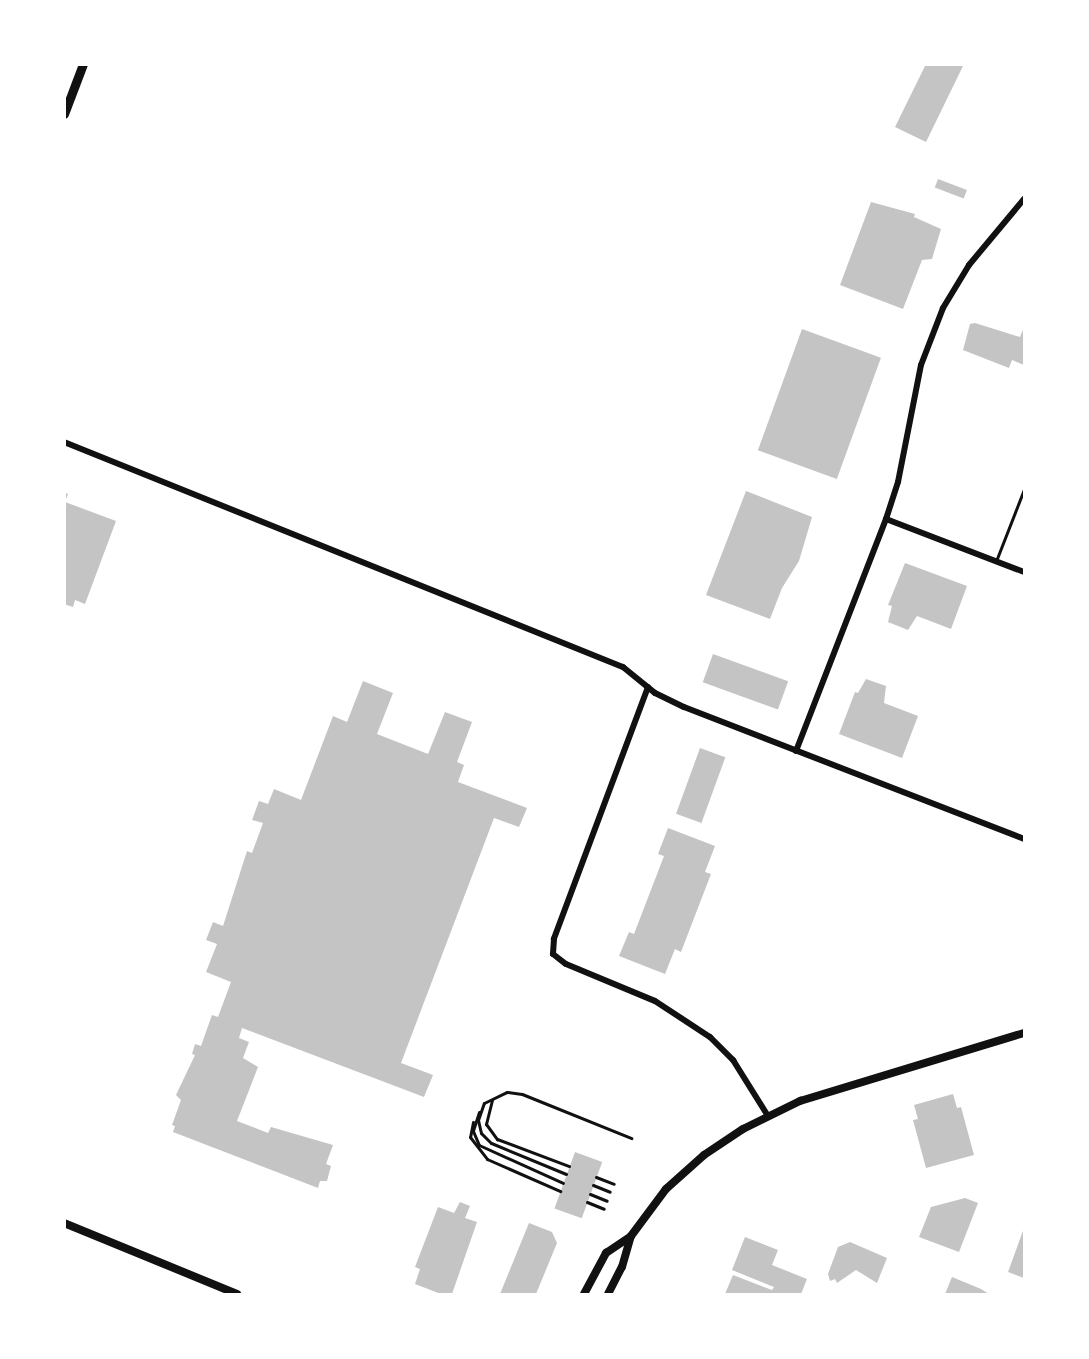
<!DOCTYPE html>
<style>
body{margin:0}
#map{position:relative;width:1089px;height:1359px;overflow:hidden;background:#fff;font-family:"Work Sans",sans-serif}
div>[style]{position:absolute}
.building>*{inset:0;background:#c4c4c4;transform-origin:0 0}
.service>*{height:3px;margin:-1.5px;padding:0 1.5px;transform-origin:1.5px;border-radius:1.5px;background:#111}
.minor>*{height:6px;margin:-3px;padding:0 3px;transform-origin:3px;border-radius:3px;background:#111}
.tertiary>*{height:8px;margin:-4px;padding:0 4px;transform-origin:4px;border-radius:4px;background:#111}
.secondary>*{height:8px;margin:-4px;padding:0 4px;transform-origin:4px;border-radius:4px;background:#111}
.primary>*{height:9px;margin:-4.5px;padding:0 4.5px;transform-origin:4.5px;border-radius:4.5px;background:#111}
span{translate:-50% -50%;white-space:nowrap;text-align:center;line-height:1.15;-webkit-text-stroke:4.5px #fff;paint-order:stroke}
.frame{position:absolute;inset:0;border:66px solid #fff;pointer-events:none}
</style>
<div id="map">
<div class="building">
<div style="clip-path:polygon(926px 64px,963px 66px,926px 142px,895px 127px)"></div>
<div style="left:938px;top:179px;width:31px;height:9px;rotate:21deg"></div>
<div style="clip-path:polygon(871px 202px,915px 214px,914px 217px,941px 229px,932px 259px,922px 260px,903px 309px,840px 285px)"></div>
<div style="clip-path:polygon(975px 323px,1020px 337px,1024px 327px,1024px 365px,1012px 360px,1009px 368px,963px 350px,970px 324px)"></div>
<div style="left:802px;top:329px;width:84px;height:129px;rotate:20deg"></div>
<div style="clip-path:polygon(746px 491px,812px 517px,799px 561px,782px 588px,770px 619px,706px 595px)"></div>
<div style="clip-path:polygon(64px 492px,68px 494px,65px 502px,116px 521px,85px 604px,75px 600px,73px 607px,64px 604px)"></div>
<div style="clip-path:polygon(905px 563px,967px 586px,951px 629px,917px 616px,908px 630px,888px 622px,892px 606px,888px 605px)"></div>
<div style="left:713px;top:654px;width:80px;height:30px;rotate:20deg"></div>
<div style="clip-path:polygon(866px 679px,886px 686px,884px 703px,918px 716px,902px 758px,839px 734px,855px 692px,858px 693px)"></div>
<div style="clip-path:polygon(363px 681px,393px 693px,377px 734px,428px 754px,445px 712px,472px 722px,457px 762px,464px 765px,458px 782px,527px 808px,519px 827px,494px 818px,401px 1063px,433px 1075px,424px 1097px,242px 1028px,239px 1038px,249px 1042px,243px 1058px,258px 1067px,237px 1121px,268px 1133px,271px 1127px,333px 1145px,326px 1164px,331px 1166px,327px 1181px,320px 1181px,318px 1188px,173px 1132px,175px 1126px,172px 1125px,181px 1100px,176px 1095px,195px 1055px,192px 1054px,195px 1044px,201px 1046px,212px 1015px,218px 1017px,231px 982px,206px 972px,217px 944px,206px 940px,213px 922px,223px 926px,247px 851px,252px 853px,263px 823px,252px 820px,259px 801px,268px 804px,274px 789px,301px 800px,333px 716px,347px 722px)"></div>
<div style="left:700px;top:748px;width:27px;height:70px;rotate:20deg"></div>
<div style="clip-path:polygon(668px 828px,715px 846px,705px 872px,711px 874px,681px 952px,675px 949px,665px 974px,619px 956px,629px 932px,634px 934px,664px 856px,658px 854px)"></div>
<div style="clip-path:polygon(953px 1094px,957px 1108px,961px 1107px,974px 1155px,926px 1168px,913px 1120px,918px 1119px,914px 1105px)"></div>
<div style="left:575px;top:1152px;width:29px;height:60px;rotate:20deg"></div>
<div style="clip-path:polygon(965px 1198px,978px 1203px,959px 1252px,919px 1237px,931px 1207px)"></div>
<div style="clip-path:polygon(460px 1202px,470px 1206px,465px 1218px,477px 1222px,452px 1294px,441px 1294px,415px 1284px,420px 1269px,415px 1267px,438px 1207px,454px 1213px)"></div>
<div style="clip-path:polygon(529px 1223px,552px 1232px,557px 1243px,536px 1294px,500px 1294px)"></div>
<div style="clip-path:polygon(1024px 1228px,1024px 1278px,1008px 1272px)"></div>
<div style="clip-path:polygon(745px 1237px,778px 1250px,772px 1265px,807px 1279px,801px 1294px,725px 1294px,733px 1275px,772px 1290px,774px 1287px,732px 1270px)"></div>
<div style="clip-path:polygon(850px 1242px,887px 1258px,877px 1283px,856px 1270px,837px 1283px,835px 1279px,830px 1281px,828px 1274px,838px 1247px)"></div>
<div style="clip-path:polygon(952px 1277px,981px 1289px,989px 1294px,945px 1294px)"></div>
</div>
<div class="service">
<div style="left:996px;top:561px;width:77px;rotate:-68.7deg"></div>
<div style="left:492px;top:1100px;width:25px;rotate:104deg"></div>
<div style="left:486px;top:1124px;width:19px;rotate:54deg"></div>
<div style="left:497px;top:1139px;width:77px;rotate:20.6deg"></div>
<div style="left:479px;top:1112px;width:20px;rotate:108deg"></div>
<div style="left:473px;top:1131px;width:15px;rotate:67deg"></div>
<div style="left:479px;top:1145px;width:92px;rotate:24.3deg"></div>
<div style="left:473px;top:1122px;width:15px;rotate:101deg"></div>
<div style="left:470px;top:1137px;width:28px;rotate:52deg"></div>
<div style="left:487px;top:1159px;width:80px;rotate:23.7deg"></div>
<div style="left:566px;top:1174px;width:81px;rotate:-157.5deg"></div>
<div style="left:491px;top:1143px;width:14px;rotate:-135deg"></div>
<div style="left:481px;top:1133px;width:13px;rotate:-103deg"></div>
<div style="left:478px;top:1120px;width:18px;rotate:-71deg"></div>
<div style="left:484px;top:1103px;width:25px;rotate:-26deg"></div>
<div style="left:507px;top:1092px;width:15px;rotate:8deg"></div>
<div style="left:522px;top:1094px;width:118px;rotate:22deg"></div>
<div style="left:596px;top:1177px;width:19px;rotate:21deg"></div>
<div style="left:593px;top:1185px;width:18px;rotate:22deg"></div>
<div style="left:590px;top:1194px;width:18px;rotate:22deg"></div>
<div style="left:587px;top:1202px;width:18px;rotate:22deg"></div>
</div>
<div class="minor">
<div style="left:64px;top:442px;width:603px;rotate:21.93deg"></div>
<div style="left:623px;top:667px;width:41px;rotate:39.1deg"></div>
<div style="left:655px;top:693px;width:32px;rotate:26deg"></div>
<div style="left:684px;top:707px;width:365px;rotate:21.2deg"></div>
<div style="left:886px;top:519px;width:148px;rotate:21deg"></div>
<div style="left:648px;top:687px;width:269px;rotate:110.5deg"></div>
<div style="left:554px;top:939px;width:15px;rotate:94deg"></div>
<div style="left:553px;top:954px;width:16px;rotate:38deg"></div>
<div style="left:566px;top:964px;width:96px;rotate:22.6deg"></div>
<div style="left:655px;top:1001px;width:66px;rotate:33.2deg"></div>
<div style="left:710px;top:1037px;width:33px;rotate:45deg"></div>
<div style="left:733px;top:1060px;width:66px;rotate:58deg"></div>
<div style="left:796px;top:751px;width:249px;rotate:-68.8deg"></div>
<div style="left:886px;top:519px;width:39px;rotate:-72deg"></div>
<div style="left:898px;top:482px;width:119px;rotate:-78.9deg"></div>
<div style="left:921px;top:365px;width:61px;rotate:-68.9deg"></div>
<div style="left:943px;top:308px;width:50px;rotate:-58.8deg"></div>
<div style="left:969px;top:265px;width:86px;rotate:-50.2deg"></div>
</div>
<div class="tertiary">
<div style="left:584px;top:1294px;width:47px;rotate:-61.8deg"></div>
<div style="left:606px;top:1253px;width:30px;rotate:-34deg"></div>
<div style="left:631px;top:1236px;width:59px;rotate:-53.3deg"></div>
<div style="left:666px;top:1189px;width:51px;rotate:-41.8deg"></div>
<div style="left:704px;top:1155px;width:47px;rotate:-33.7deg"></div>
<div style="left:743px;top:1129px;width:64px;rotate:-26.2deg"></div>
<div style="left:800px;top:1101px;width:234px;rotate:-16.9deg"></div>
<div style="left:608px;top:1294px;width:30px;rotate:-63deg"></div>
<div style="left:622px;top:1267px;width:32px;rotate:-74deg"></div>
</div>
<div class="secondary">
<div style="left:64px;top:1223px;width:187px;rotate:22.3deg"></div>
</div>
<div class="primary">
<div style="left:64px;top:114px;width:53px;rotate:-69.2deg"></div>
</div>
<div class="frame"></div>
</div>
